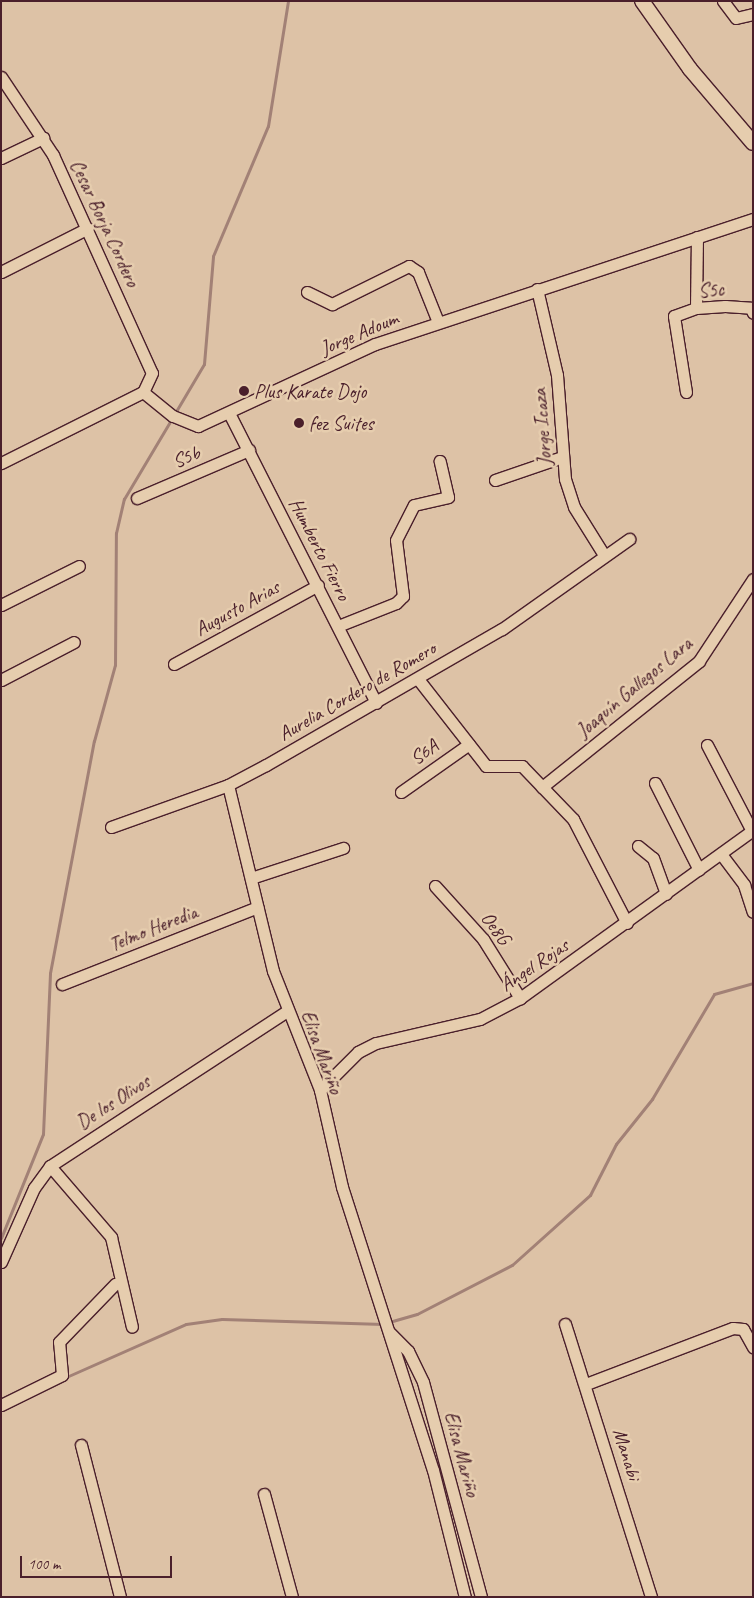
<!DOCTYPE html>
<meta charset="utf-8">
<style>
body{margin:0}
#map{position:relative;width:754px;height:1598px;overflow:hidden;background:#ddc2a6;font-family:Caveat,sans-serif}
div>[style]{position:absolute}
.stream>*{height:3px;margin:-1.5px;padding:0 1.5px;transform-origin:1.5px;border-radius:1.5px;background:#a28176}
.roads{filter:drop-shadow(1px 0 #4a1f2b) drop-shadow(-1px 0 #4a1f2b) drop-shadow(0 1px #4a1f2b) drop-shadow(0 -1px #4a1f2b)}
.minor>*{height:11px;margin:-5.5px;padding:0 5.5px;transform-origin:5.5px;border-radius:5.5px;background:#e6cdae}
.tertiary>*{height:14px;margin:-7px;padding:0 7px;transform-origin:7px;border-radius:7px;background:#e6cdae}
.dots>*{width:14px;height:14px;translate:-50% -50%;box-sizing:border-box;border:2px solid #e6cdae;border-radius:50%}
span{translate:-50% -50%;white-space:nowrap;text-align:center;line-height:1.15;-webkit-text-stroke:5px #e6cdae;paint-order:stroke}
.street-label{font-size:20px;color:#4a1f2b}
.poi-label{font-size:20px;color:#4a1f2b}
.left{translate:0 -50%;text-align:left}
.frame{position:absolute;inset:0;border:2px solid #4a1f2b;pointer-events:none}
.scale{position:absolute;left:20px;top:1556px;width:152px;height:22px;box-sizing:border-box;border:2px solid #4a1f2b;border-top:0;padding-left:6px;font-size:15px;line-height:18px;white-space:nowrap;color:#4a1f2b;-webkit-text-stroke:4px #e6cdae;paint-order:stroke}
</style>
<div id="map">
<div class="stream">
<div style="left:175px;top:413px;width:57px;rotate:-59.4deg"></div>
<div style="left:204px;top:364px;width:108px;rotate:-85.2deg"></div>
<div style="left:213px;top:256px;width:141px;rotate:-67.1deg"></div>
<div style="left:268px;top:126px;width:127px;rotate:-80.9deg"></div>
<div style="left:1px;top:1238px;width:112px;rotate:-68deg"></div>
<div style="left:43px;top:1134px;width:161px;rotate:-87.5deg"></div>
<div style="left:50px;top:973px;width:236px;rotate:-79.3deg"></div>
<div style="left:94px;top:741px;width:79px;rotate:-74.6deg"></div>
<div style="left:115px;top:665px;width:132px;rotate:-89.6deg"></div>
<div style="left:116px;top:533px;width:35px;rotate:-77deg"></div>
<div style="left:124px;top:499px;width:94px;rotate:-59.3deg"></div>
<div style="left:389px;top:1322px;width:29px;rotate:-16deg"></div>
<div style="left:417px;top:1314px;width:107px;rotate:-27.3deg"></div>
<div style="left:512px;top:1265px;width:105px;rotate:-41.9deg"></div>
<div style="left:590px;top:1195px;width:57px;rotate:-63deg"></div>
<div style="left:616px;top:1144px;width:58px;rotate:-51.3deg"></div>
<div style="left:652px;top:1099px;width:122px;rotate:-59.4deg"></div>
<div style="left:714px;top:994px;width:41px;rotate:-15.8deg"></div>
<div style="left:64px;top:1378px;width:133px;rotate:-23.9deg"></div>
<div style="left:186px;top:1324px;width:36px;rotate:-8deg"></div>
<div style="left:222px;top:1319px;width:161px;rotate:1.8deg"></div>
</div>
<div class="roads">
<div class="minor">
<div style="left:723px;top:1px;width:21px;rotate:53deg"></div>
<div style="left:736px;top:18px;width:17px;rotate:-13deg"></div>
<div style="left:1px;top:77px;width:94px;rotate:56.3deg"></div>
<div style="left:53px;top:155px;width:239px;rotate:65.6deg"></div>
<div style="left:152px;top:373px;width:21px;rotate:115deg"></div>
<div style="left:143px;top:392px;width:159px;rotate:153.4deg"></div>
<div style="left:1px;top:158px;width:47px;rotate:-25.5deg"></div>
<div style="left:1px;top:272px;width:97px;rotate:-26.8deg"></div>
<div style="left:537px;top:289px;width:88px;rotate:76.9deg"></div>
<div style="left:557px;top:375px;width:104px;rotate:85.6deg"></div>
<div style="left:565px;top:479px;width:29px;rotate:72deg"></div>
<div style="left:574px;top:507px;width:57px;rotate:58deg"></div>
<div style="left:307px;top:292px;width:28px;rotate:26deg"></div>
<div style="left:332px;top:304px;width:86px;rotate:-26.3deg"></div>
<div style="left:409px;top:266px;width:11px;rotate:34deg"></div>
<div style="left:418px;top:272px;width:54px;rotate:68.2deg"></div>
<div style="left:696px;top:308px;width:71px;rotate:-89.2deg"></div>
<div style="left:143px;top:392px;width:38px;rotate:39deg"></div>
<div style="left:173px;top:416px;width:27px;rotate:22deg"></div>
<div style="left:198px;top:426px;width:195px;rotate:-24.9deg"></div>
<div style="left:375px;top:344px;width:398px;rotate:-18.3deg"></div>
<div style="left:686px;top:392px;width:77px;rotate:-99deg"></div>
<div style="left:674px;top:316px;width:23px;rotate:-20deg"></div>
<div style="left:696px;top:308px;width:29px;rotate:-4deg"></div>
<div style="left:725px;top:306px;width:26px;rotate:4deg"></div>
<div style="left:751px;top:308px;width:5px;rotate:68deg"></div>
<div style="left:229px;top:413px;width:325px;rotate:63.1deg"></div>
<div style="left:495px;top:480px;width:71px;rotate:-18.9deg"></div>
<div style="left:137px;top:498px;width:122px;rotate:-23.2deg"></div>
<div style="left:1px;top:605px;width:87px;rotate:-26.6deg"></div>
<div style="left:338px;top:626px;width:62px;rotate:-21.6deg"></div>
<div style="left:396px;top:603px;width:10px;rotate:-45deg"></div>
<div style="left:403px;top:596px;width:56px;rotate:-97.1deg"></div>
<div style="left:396px;top:540px;width:39px;rotate:-63deg"></div>
<div style="left:414px;top:505px;width:35px;rotate:-13deg"></div>
<div style="left:448px;top:497px;width:37px;rotate:-103deg"></div>
<div style="left:174px;top:664px;width:164px;rotate:-28.7deg"></div>
<div style="left:418px;top:679px;width:110px;rotate:52deg"></div>
<div style="left:486px;top:766px;width:36px"></div>
<div style="left:522px;top:766px;width:74px;rotate:46.1deg"></div>
<div style="left:573px;top:819px;width:117px;rotate:62.6deg"></div>
<div style="left:1px;top:680px;width:82px;rotate:-27.5deg"></div>
<div style="left:707px;top:745px;width:97px;rotate:62.4deg"></div>
<div style="left:655px;top:783px;width:97px;rotate:63.2deg"></div>
<div style="left:228px;top:785px;width:191px;rotate:76.4deg"></div>
<div style="left:273px;top:971px;width:128px;rotate:68.4deg"></div>
<div style="left:320px;top:1090px;width:99px;rotate:77.2deg"></div>
<div style="left:342px;top:1187px;width:297px;rotate:72.2deg"></div>
<div style="left:433px;top:1470px;width:131px;rotate:75.9deg"></div>
<div style="left:542px;top:787px;width:201px;rotate:-38.7deg"></div>
<div style="left:699px;top:661px;width:98px;rotate:-56.6deg"></div>
<div style="left:401px;top:792px;width:83px;rotate:-35.2deg"></div>
<div style="left:111px;top:827px;width:124px;rotate:-19.7deg"></div>
<div style="left:228px;top:785px;width:43px;rotate:-27.8deg"></div>
<div style="left:266px;top:765px;width:272px;rotate:-30deg"></div>
<div style="left:502px;top:629px;width:156px;rotate:-35.3deg"></div>
<div style="left:638px;top:846px;width:19px;rotate:39deg"></div>
<div style="left:653px;top:858px;width:38px;rotate:70deg"></div>
<div style="left:721px;top:854px;width:39px;rotate:53deg"></div>
<div style="left:744px;top:885px;width:28px;rotate:72deg"></div>
<div style="left:251px;top:878px;width:97px;rotate:-18.1deg"></div>
<div style="left:435px;top:886px;width:72px;rotate:47.8deg"></div>
<div style="left:483px;top:939px;width:70px;rotate:57.9deg"></div>
<div style="left:62px;top:984px;width:210px;rotate:-21.5deg"></div>
<div style="left:320px;top:1090px;width:54px;rotate:-45deg"></div>
<div style="left:358px;top:1052px;width:20px;rotate:-27deg"></div>
<div style="left:376px;top:1043px;width:107px;rotate:-13deg"></div>
<div style="left:480px;top:1019px;width:45px;rotate:-27.7deg"></div>
<div style="left:520px;top:998px;width:287px;rotate:-35.8deg"></div>
<div style="left:50px;top:1166px;width:94px;rotate:49.3deg"></div>
<div style="left:111px;top:1237px;width:92px;rotate:76.9deg"></div>
<div style="left:1px;top:1262px;width:81px;rotate:-66deg"></div>
<div style="left:34px;top:1188px;width:27px;rotate:-54deg"></div>
<div style="left:50px;top:1166px;width:283px;rotate:-33.2deg"></div>
<div style="left:565px;top:1324px;width:286px;rotate:72.5deg"></div>
<div style="left:389px;top:1332px;width:27px;rotate:45deg"></div>
<div style="left:408px;top:1351px;width:34px;rotate:64deg"></div>
<div style="left:423px;top:1382px;width:223px;rotate:74.9deg"></div>
<div style="left:586px;top:1384px;width:157px;rotate:-20.9deg"></div>
<div style="left:733px;top:1328px;width:10px;rotate:6deg"></div>
<div style="left:743px;top:1329px;width:21px;rotate:61deg"></div>
<div style="left:1px;top:1405px;width:68px;rotate:-26.2deg"></div>
<div style="left:62px;top:1375px;width:33px;rotate:-95deg"></div>
<div style="left:59px;top:1342px;width:81px;rotate:-46deg"></div>
<div style="left:81px;top:1445px;width:157px;rotate:75.6deg"></div>
<div style="left:264px;top:1494px;width:107px;rotate:74.8deg"></div>
</div>
<div class="tertiary">
<div style="left:642px;top:1px;width:83px;rotate:54.8deg"></div>
<div style="left:690px;top:69px;width:97px;rotate:49.6deg"></div>
</div>
</div>
<div class="dots">
<div style="left:244px;top:391px;background:#4a1f2b"></div>
<div style="left:299px;top:423px;background:#4a1f2b"></div>
</div>
<div class="street-label">
<span style="left:105px;top:223px;rotate:65deg">Cesar Borja Cordero</span>
<span style="left:711px;top:290px;rotate:-5deg">S5c</span>
<span style="left:359px;top:333px;rotate:-23deg">Jorge Adoum</span>
<span style="left:542px;top:427px;rotate:-94deg">Jorge Icaza</span>
<span style="left:186px;top:457px;rotate:-23deg">S5b</span>
<span style="left:320px;top:549px;rotate:63deg">Humberto Fierro</span>
<span style="left:237px;top:608px;rotate:-29deg">Augusto Arias</span>
<span style="left:634px;top:687px;rotate:-40deg">Joaquín Gallegos Lara</span>
<span style="left:357px;top:691px;rotate:-30deg">Aurelia Cordero de Romero</span>
<span style="left:424px;top:752px;rotate:-35deg">S6A</span>
<span style="left:153px;top:928px;rotate:-22deg">Telmo Heredia</span>
<span style="left:496px;top:928px;rotate:53deg">Oe8G</span>
<span style="left:534px;top:965px;rotate:-34deg">Ángel Rojas</span>
<span style="left:322px;top:1052px;rotate:70deg">Elisa Mariño</span>
<span style="left:113px;top:1102px;rotate:-33deg">De los Olivos</span>
<span style="left:462px;top:1454px;rotate:75deg">Elisa Mariño</span>
<span style="left:627px;top:1454px;rotate:73deg">Manabi</span>
</div>
<div class="poi-label">
<span class="left" style="left:254px;top:391px">Plus Karate Dojo</span>
<span class="left" style="left:309px;top:423px">fez Suites</span>
</div>
<div class="frame"></div>
<div class="scale">100 m</div>
</div>
